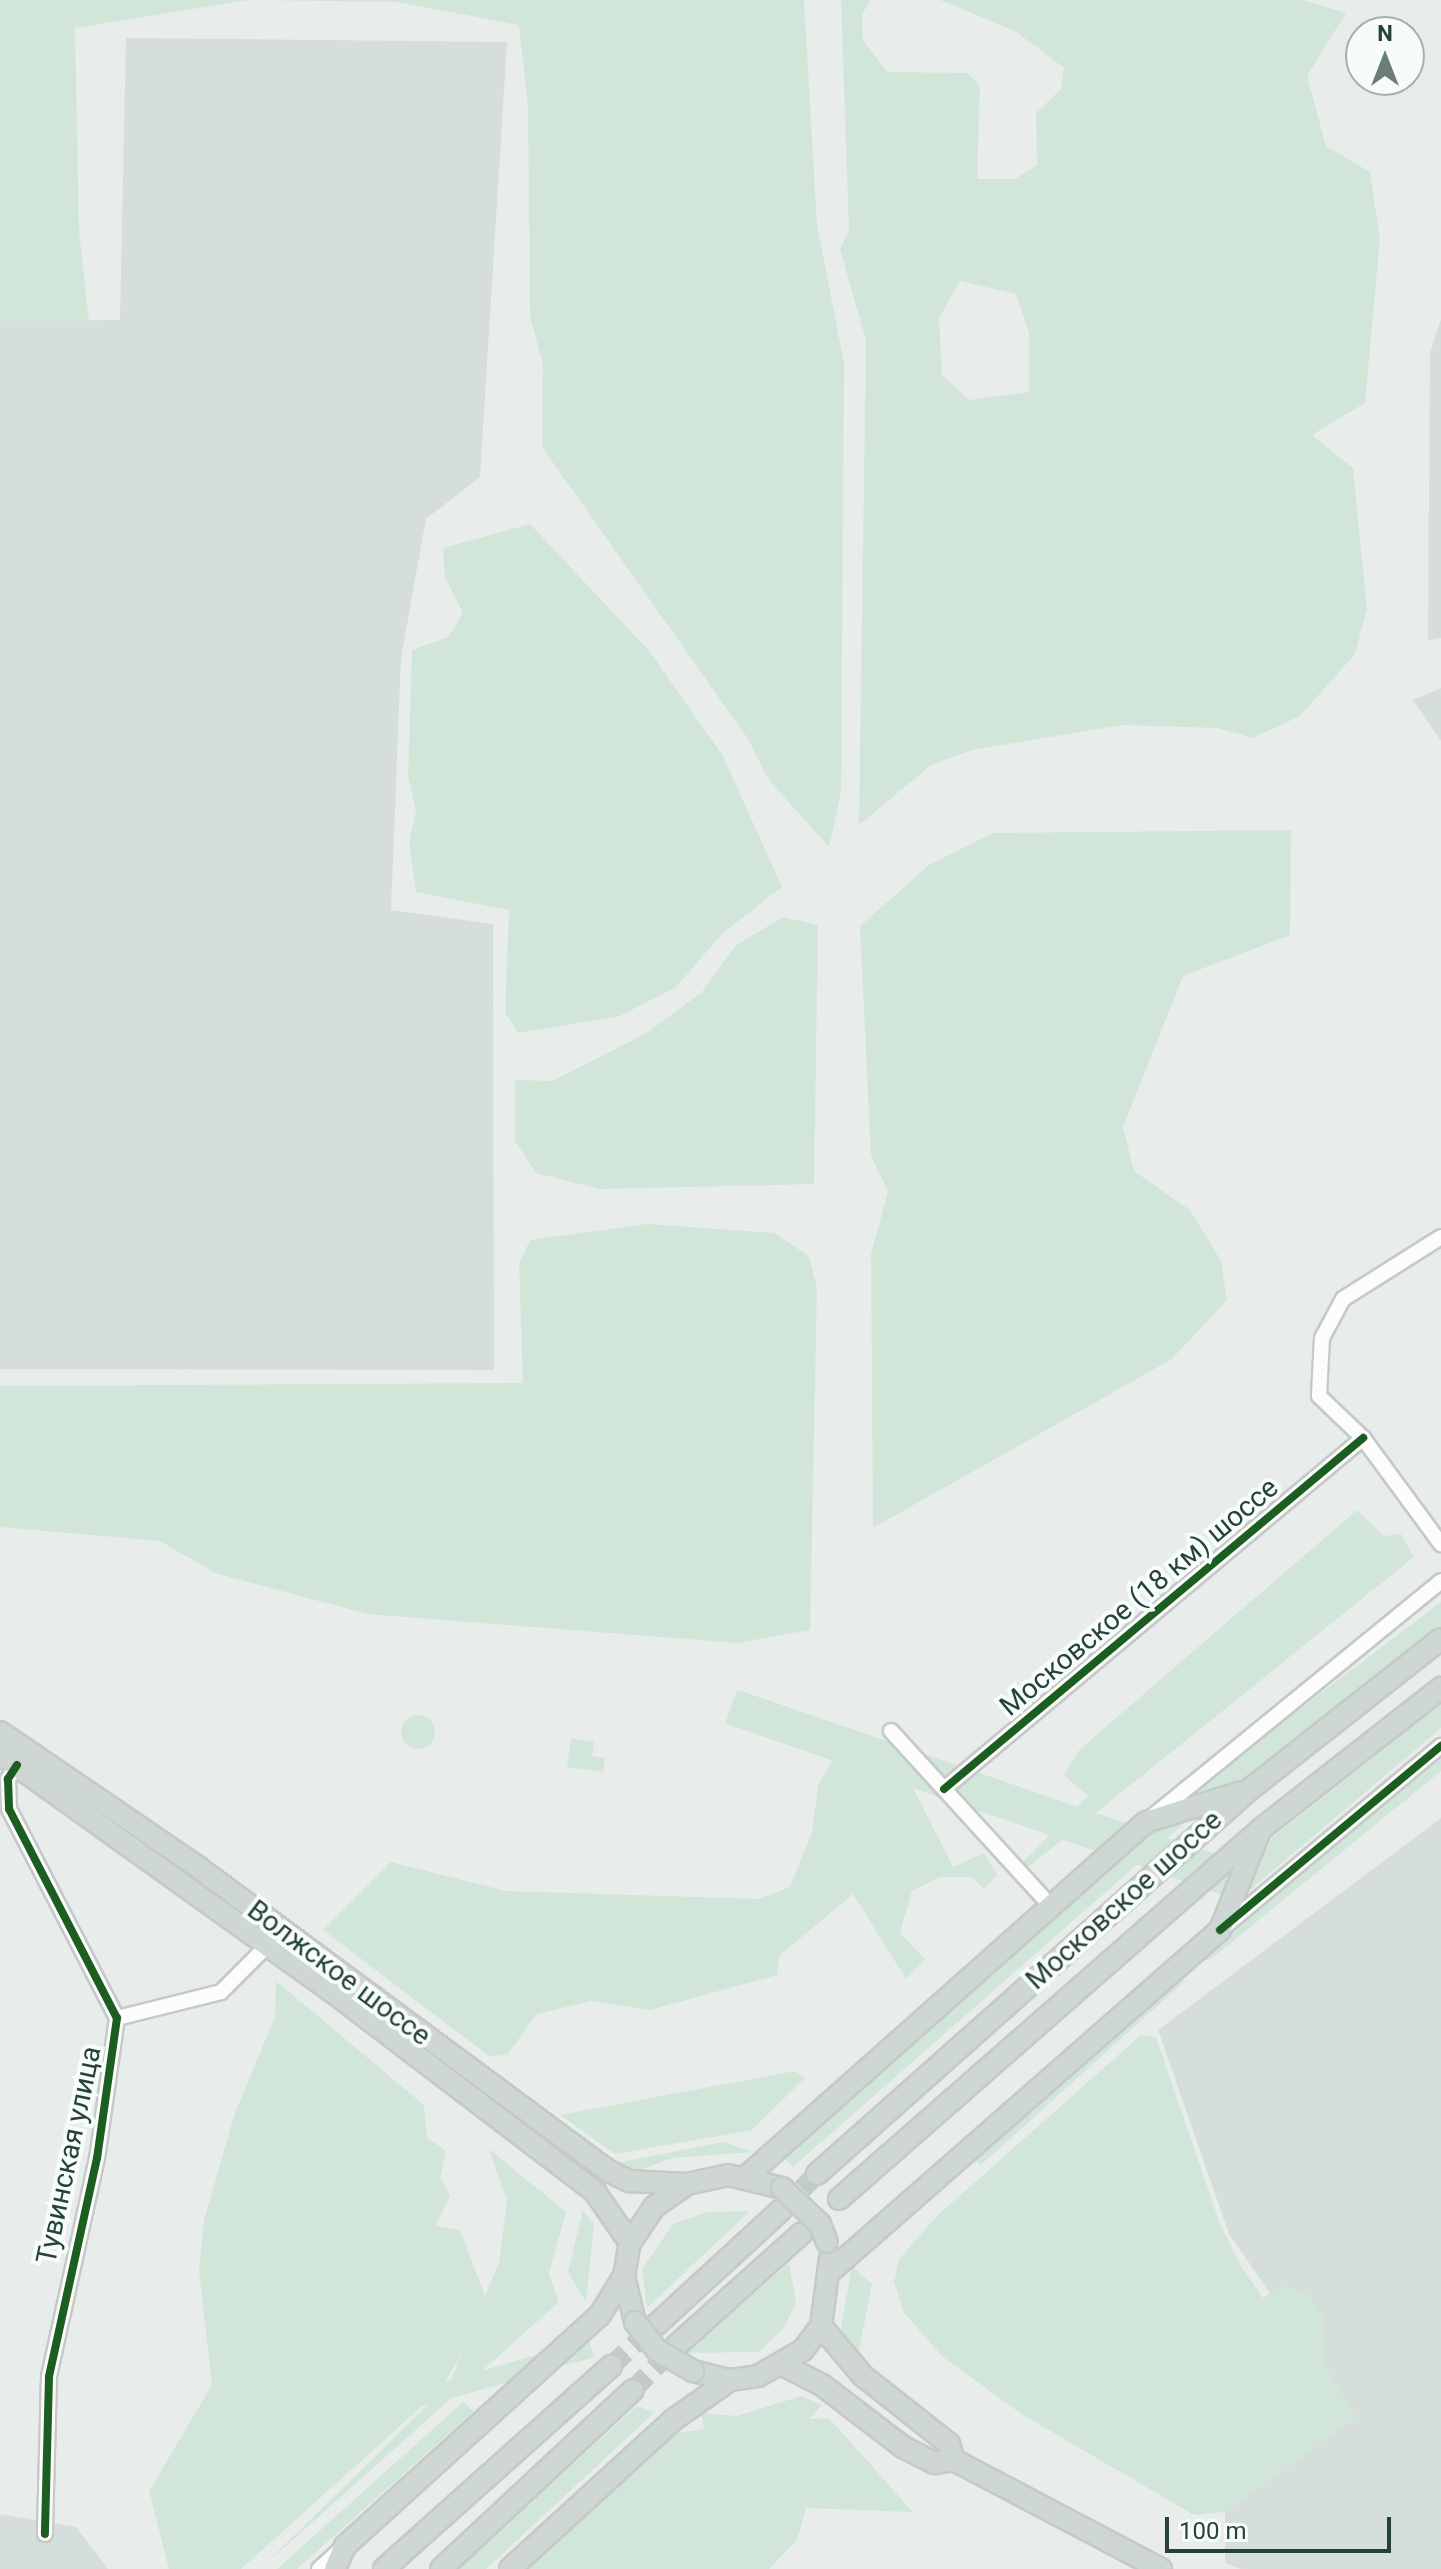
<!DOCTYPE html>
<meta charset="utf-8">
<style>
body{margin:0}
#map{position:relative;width:1441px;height:2569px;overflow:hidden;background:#e8edeb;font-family:Roboto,sans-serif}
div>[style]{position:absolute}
.built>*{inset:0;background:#d6dedb}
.green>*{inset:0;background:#d1e6d8;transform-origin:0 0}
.round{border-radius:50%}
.primary-tunnel>*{height:20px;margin-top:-10px;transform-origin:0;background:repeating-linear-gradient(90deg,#c1cbc8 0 20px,transparent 0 30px)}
.roads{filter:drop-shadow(2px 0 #c5cac8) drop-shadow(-2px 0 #c5cac8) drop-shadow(0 2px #c5cac8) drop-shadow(0 -2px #c5cac8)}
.street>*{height:14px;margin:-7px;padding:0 7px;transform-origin:7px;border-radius:7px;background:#fcfcfc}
.primary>*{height:20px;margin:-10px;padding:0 10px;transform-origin:10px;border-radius:10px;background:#cfd7d5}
.bridges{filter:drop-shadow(2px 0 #c3ccc9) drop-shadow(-2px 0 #c3ccc9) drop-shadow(0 2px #c3ccc9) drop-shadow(0 -2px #c3ccc9)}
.primary-bridge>*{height:20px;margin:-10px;padding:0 10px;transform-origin:10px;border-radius:10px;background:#cfd7d5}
.cycleway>*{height:8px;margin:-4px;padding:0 4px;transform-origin:4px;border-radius:4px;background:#1b5e20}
span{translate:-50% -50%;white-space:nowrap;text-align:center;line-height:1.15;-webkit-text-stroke:8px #f7fbf9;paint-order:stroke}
.street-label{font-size:28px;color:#24423a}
.north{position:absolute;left:1345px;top:16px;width:80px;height:80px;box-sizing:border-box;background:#f7fbf9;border:2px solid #a3b1ad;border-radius:50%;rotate:0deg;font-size:22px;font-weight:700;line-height:32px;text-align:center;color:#24423a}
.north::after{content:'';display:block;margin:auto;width:28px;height:36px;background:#697e78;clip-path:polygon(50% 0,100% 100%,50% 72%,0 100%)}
.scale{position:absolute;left:1165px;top:2517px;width:226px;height:36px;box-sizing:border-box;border:4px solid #24423a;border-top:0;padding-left:10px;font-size:24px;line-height:28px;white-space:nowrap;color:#24423a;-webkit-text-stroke:6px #f7fbf9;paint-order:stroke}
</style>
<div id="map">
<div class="built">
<div style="clip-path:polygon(126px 38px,507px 42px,480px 477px,426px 519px,401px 658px,391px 910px,493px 924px,494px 1370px,0 1369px,0 321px,120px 320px)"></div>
<div style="clip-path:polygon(1441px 319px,1441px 638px,1428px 640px,1430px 353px)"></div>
<div style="clip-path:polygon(1441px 688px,1441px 741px,1413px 700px)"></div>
<div style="clip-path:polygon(1441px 1818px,1441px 2569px,1241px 2569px,1225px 2563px,1225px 2512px,1356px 2417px,1229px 2234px,1158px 2030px)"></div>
<div style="clip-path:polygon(0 2514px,76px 2527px,108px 2569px,0 2569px)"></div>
</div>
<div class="green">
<div style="clip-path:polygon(0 0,804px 0,817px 225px,844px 363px,841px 792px,829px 847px,768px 779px,748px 739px,542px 447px,543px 365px,530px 316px,528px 107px,519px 25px,396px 2px,248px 0,75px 28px,79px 231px,89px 321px,0 321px)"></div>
<div style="clip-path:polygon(evenodd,841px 0,871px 0,862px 14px,863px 40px,887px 72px,967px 73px,980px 85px,977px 179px,1015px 179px,1037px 165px,1036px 113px,1061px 89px,1064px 68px,1015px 31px,940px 0,1302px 0,1346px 13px,1307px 76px,1326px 146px,1370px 172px,1380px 239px,1365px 403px,1312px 435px,1353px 468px,1367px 609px,1355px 654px,1300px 716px,1253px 738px,1217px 728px,1122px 725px,972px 750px,931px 765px,859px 825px,866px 340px,840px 249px,849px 231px,841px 0,960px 281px,1016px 294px,1029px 333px,1029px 392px,969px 400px,942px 375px,939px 318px,960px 281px)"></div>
<div style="clip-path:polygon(530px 524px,650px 652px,723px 756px,782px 887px,723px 933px,676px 987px,620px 1016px,518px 1033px,505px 1013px,509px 910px,416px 892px,409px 842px,416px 811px,408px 776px,412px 650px,448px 637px,463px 613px,445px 577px,443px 548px)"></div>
<div style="clip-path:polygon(1291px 830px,1290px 935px,1183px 976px,1123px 1127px,1134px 1171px,1190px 1210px,1221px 1261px,1227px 1300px,1172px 1359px,873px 1528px,871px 1254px,888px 1191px,871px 1156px,860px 926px,929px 865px,993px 833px)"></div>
<div style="clip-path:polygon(783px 917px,818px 925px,814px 1184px,599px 1189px,536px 1173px,515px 1141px,515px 1080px,552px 1081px,645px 1034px,702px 992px,735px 946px)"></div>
<div style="clip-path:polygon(647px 1224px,774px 1233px,809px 1256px,817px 1288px,810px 1630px,737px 1643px,367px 1614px,215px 1573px,160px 1541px,0 1527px,0 1386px,523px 1383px,519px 1264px,530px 1240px)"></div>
<div style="clip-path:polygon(1357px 1510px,1384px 1536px,1401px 1534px,1414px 1557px,1021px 1873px,1017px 1868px,1088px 1796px,1064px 1775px,1080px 1749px)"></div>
<div style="clip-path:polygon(1441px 1602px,1441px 1628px,1231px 1788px,1167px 1810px)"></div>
<div style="clip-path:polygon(1441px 1704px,1441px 1728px,1237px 1901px,1267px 1842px)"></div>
<div class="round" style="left:401px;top:1715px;width:34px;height:34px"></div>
<div style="clip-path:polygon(571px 1738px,594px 1742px,592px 1756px,605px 1758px,603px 1772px,567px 1767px)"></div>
<div style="clip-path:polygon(839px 1747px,899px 1760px,953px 1867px,984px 1853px,997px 1875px,984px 1889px,971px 1877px,940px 1877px,912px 1891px,900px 1933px,925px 1959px,906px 1979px,853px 1894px,779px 1956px,777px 1975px,650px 2010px,591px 2001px,537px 2014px,507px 2055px,489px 2056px,323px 1930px,391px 1862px,506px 1891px,759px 1899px,790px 1887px,812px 1832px,818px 1786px)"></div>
<div style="clip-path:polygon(1441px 1759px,1441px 1771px,1211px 1959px,1194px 1963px)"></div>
<div style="clip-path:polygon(1191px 1817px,793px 2167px,783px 2157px,1152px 1831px)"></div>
<div style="left:1241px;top:1863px;width:36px;height:533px;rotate:109deg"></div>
<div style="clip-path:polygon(1177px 1979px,1185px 1981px,981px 2165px,971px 2157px)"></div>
<div style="clip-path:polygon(276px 1981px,424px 2105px,427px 2137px,446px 2151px,440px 2178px,450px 2195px,436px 2226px,460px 2230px,485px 2296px,499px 2263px,507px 2201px,489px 2149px,566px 2212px,549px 2274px,559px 2302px,260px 2569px,449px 2384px,462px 2354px,440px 2390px,241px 2569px,169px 2569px,149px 2491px,212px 2385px,199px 2271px,204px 2220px,235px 2113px,275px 2017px)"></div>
<div style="clip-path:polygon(1141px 2035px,1156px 2037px,1220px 2224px,1241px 2266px,1263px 2298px,1281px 2286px,1306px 2292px,1324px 2318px,1326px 2368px,1356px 2417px,1225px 2512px,1194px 2515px,1023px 2415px,943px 2357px,904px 2313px,894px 2282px,899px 2259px,938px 2215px)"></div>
<div style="clip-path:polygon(795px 2071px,805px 2078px,752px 2130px,615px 2154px,560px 2115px)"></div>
<div style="clip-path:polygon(723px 2142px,754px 2152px,673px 2158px,619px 2177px,612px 2164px)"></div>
<div style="clip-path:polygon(583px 2210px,594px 2224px,586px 2302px,568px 2272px)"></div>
<div style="clip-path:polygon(750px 2211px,647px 2308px,642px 2269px,673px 2224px,707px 2212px)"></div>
<div style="clip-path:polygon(789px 2263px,796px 2302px,784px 2328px,759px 2352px,686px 2353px)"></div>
<div style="clip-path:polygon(852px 2266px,872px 2284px,857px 2362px,837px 2349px)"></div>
<div style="left:589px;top:2340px;width:18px;height:342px;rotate:74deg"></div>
<div style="clip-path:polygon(801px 2396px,822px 2405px,809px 2419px,829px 2418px,913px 2512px,806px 2508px,797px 2540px,769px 2569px,510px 2569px,654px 2437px,704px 2429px,701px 2413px,737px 2416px)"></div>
<div style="clip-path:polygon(463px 2402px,474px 2411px,465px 2419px,297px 2569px,277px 2569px)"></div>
<div style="clip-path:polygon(637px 2406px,655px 2412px,486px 2569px,457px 2569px)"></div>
</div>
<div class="primary-tunnel">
<div style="left:781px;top:2210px;width:51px;rotate:-45deg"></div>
<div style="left:611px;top:2366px;width:61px;rotate:-42.3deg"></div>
<div style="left:633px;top:2390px;width:62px;rotate:-45.7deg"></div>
</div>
<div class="roads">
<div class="street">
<div style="left:1441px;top:1237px;width:116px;rotate:147.7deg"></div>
<div style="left:1343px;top:1299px;width:44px;rotate:118.3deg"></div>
<div style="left:1322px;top:1338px;width:58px;rotate:93deg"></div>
<div style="left:1319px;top:1396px;width:61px;rotate:43.7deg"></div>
<div style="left:1363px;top:1438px;width:132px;rotate:53.7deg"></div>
<div style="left:891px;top:1731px;width:236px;rotate:47.6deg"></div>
<div style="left:17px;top:1765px;width:17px;rotate:123deg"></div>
<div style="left:8px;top:1779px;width:30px;rotate:88deg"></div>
<div style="left:9px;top:1809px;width:235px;rotate:62.7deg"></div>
<div style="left:117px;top:2018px;width:141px;rotate:98.1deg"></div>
<div style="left:97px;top:2158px;width:224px;rotate:102.4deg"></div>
<div style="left:49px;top:2377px;width:157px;rotate:91.5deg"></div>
<div style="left:944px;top:1789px;width:547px;rotate:-39.95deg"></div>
<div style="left:1153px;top:1816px;width:372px;rotate:-39.2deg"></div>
<div style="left:1223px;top:1928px;width:284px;rotate:-39.9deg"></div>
<div style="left:117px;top:2018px;width:107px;rotate:-14deg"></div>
<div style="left:221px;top:1992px;width:65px;rotate:-45deg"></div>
<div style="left:319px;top:2569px;width:31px;rotate:-42deg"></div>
</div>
<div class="primary">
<div style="left:0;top:1732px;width:241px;rotate:34.3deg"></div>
<div style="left:199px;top:1868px;width:508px;rotate:36.51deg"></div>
<div style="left:607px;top:2170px;width:25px;rotate:27deg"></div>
<div style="left:629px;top:2181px;width:58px;rotate:3deg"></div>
<div style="left:0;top:1754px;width:421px;rotate:35.6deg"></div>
<div style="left:342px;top:1999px;width:318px;rotate:37.3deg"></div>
<div style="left:595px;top:2192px;width:62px;rotate:55.5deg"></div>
<div style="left:817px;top:2174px;width:578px;rotate:-41.63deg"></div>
<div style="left:1249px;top:1790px;width:244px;rotate:-38.2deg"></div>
<div style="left:747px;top:2176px;width:533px;rotate:-41.58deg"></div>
<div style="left:1146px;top:1822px;width:100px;rotate:-17.5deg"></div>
<div style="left:839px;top:2199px;width:561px;rotate:-41.24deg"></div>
<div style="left:1261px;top:1829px;width:229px;rotate:-38.1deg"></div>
<div style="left:833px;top:2269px;width:514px;rotate:-41.22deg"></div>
<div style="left:1220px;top:1930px;width:105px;rotate:-68.1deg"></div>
<div style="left:635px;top:2322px;width:47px;rotate:-103.4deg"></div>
<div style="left:624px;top:2276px;width:34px;rotate:-80deg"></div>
<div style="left:630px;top:2243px;width:43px;rotate:-56.3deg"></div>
<div style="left:654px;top:2207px;width:40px;rotate:-34.9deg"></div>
<div style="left:687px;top:2184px;width:42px;rotate:-12.4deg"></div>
<div style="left:728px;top:2175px;width:56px;rotate:13.5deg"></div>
<div style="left:656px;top:2325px;width:170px;rotate:-42.6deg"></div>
<div style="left:821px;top:2326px;width:65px;rotate:50deg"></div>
<div style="left:863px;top:2376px;width:110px;rotate:38.3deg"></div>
<div style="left:949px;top:2444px;width:17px;rotate:73deg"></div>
<div style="left:676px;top:2346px;width:169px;rotate:-41.9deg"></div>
<div style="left:783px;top:2365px;width:44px;rotate:27.1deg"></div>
<div style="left:822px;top:2385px;width:102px;rotate:37.4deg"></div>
<div style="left:903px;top:2447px;width:36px;rotate:27deg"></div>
<div style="left:935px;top:2463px;width:19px;rotate:-9deg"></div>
<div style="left:954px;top:2460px;width:234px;rotate:27.8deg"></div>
<div style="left:693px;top:2371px;width:38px;rotate:14deg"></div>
<div style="left:730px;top:2380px;width:28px;rotate:-8deg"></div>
<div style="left:758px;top:2376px;width:52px;rotate:-30deg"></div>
<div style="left:803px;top:2350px;width:30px;rotate:-53deg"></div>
<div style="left:821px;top:2326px;width:69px;rotate:-82.5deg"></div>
<div style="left:335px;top:2569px;width:25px;rotate:-67deg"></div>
<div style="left:345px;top:2546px;width:344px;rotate:-42.2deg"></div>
<div style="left:600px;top:2315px;width:46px;rotate:-58.4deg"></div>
<div style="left:384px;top:2569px;width:305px;rotate:-41.8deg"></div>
<div style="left:441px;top:2569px;width:262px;rotate:-43deg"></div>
<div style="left:510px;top:2569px;width:221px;rotate:-42.4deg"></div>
<div style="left:673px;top:2420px;width:70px;rotate:-35.1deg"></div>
</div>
</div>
<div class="bridges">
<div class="primary-bridge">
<div style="left:782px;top:2188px;width:52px;rotate:43.5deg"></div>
<div style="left:820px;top:2224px;width:19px;rotate:69deg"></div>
<div style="left:635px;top:2322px;width:36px;rotate:52deg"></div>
<div style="left:657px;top:2350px;width:42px;rotate:30.3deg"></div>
</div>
</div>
<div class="cycleway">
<div style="left:17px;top:1765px;width:17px;rotate:123deg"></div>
<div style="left:8px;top:1779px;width:30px;rotate:88deg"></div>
<div style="left:9px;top:1809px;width:235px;rotate:62.7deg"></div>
<div style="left:117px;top:2018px;width:141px;rotate:98.1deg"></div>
<div style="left:97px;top:2158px;width:224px;rotate:102.4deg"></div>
<div style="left:49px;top:2377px;width:157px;rotate:91.5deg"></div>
<div style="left:944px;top:1789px;width:547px;rotate:-39.95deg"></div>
<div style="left:1220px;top:1930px;width:288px;rotate:-39.8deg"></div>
</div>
<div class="street-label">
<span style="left:1139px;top:1597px;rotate:-40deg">Московское (18 км) шоссе</span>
<span style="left:1124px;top:1900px;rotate:-42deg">Московское шоссе</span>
<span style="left:339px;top:1973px;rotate:37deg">Волжское шоссе</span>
<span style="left:69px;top:2155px;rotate:-78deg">Тувинская улица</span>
</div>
<div class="north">N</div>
<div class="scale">100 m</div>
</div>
